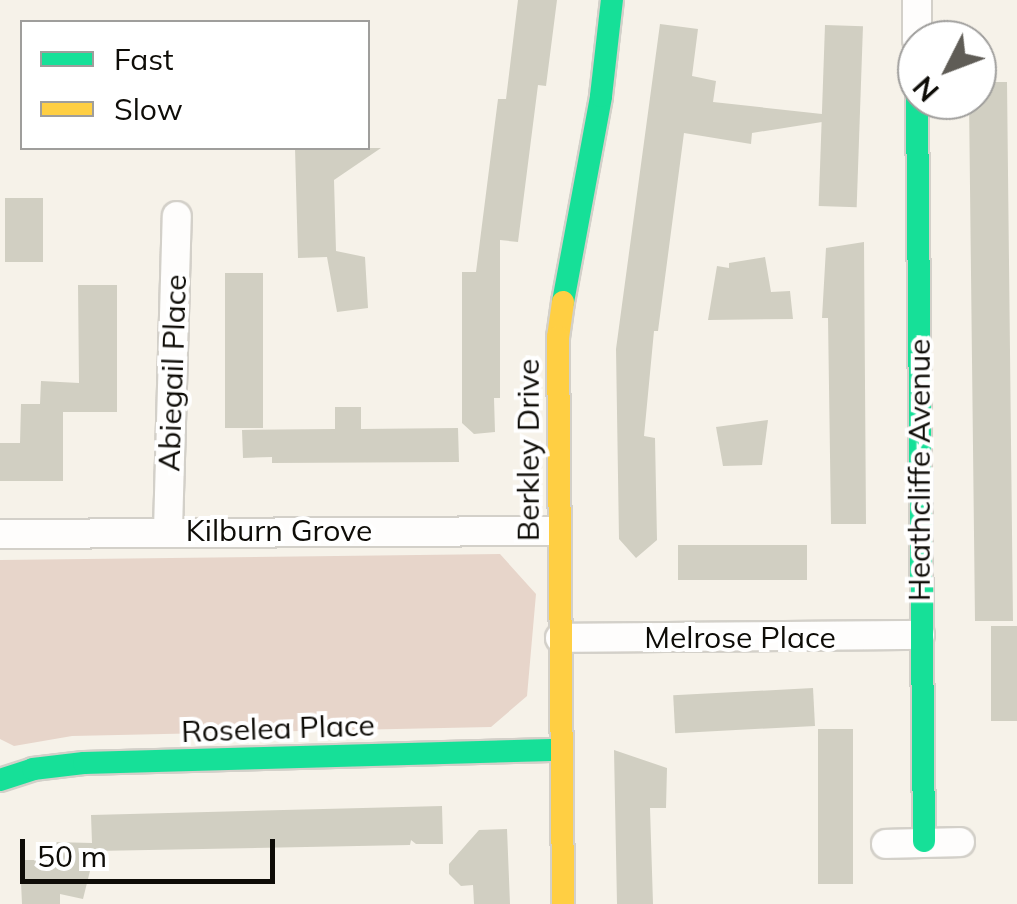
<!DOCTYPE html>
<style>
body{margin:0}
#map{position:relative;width:1017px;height:904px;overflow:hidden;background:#f6f2e9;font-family:Mulish,sans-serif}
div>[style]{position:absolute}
.green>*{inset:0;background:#e7d5ca}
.building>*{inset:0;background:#d1cfc2;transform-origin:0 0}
.roads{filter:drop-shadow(2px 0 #d3d0c9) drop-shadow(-2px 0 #d3d0c9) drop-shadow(0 2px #d3d0c9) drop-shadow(0 -2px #d3d0c9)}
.street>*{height:28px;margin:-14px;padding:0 14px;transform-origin:14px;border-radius:14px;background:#fefdfc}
.fast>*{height:22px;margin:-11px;padding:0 11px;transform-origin:11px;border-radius:11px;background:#16e098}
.slow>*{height:22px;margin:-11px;padding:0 11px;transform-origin:11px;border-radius:11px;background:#ffcf43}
span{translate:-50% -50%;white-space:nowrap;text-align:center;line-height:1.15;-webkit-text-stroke:8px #fff;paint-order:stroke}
.street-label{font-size:30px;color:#0e0c07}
.legend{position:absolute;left:20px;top:20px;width:350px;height:130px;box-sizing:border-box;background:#fff;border:2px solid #9f9e9c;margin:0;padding:12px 18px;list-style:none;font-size:30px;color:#0e0c07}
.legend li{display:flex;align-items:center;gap:20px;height:50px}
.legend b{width:50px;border:2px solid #9f9e9c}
.north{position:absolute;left:897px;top:20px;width:100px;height:100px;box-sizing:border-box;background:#fff;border:2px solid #9f9e9c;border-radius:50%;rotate:228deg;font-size:28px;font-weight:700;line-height:40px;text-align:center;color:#0e0c07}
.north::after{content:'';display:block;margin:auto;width:35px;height:45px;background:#5f5c56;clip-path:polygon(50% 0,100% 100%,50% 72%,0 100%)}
.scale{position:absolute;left:20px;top:839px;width:255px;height:45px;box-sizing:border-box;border:5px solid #0e0c07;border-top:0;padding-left:12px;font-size:30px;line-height:35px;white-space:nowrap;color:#0e0c07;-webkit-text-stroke:8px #fff;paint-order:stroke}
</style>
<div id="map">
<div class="green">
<div style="clip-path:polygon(500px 554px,536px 594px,527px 696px,491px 727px,72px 736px,14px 746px,0 739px,0 560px)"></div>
</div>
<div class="building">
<div style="clip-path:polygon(518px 0,557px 0,546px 86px,538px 85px,518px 242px,500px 240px,500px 398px,494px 398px,495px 432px,474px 434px,462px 423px,462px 272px,476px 272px,498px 99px,506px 99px)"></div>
<div style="clip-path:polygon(660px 24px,698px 29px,692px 76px,716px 81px,713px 102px,822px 114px,822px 122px,752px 133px,751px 144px,684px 133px,658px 331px,654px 331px,644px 436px,655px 438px,657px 540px,636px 558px,619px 539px,616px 349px)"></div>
<div style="left:825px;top:25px;width:38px;height:181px;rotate:2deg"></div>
<div style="clip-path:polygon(977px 82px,1007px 82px,1013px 621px,975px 621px,969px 100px,977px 100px)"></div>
<div style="clip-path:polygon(295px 148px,381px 148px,334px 180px,336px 251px,365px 257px,368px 308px,337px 312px,327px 257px,298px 258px)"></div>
<div style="left:5px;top:198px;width:38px;height:64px"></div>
<div style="clip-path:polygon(864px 242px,866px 524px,831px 524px,828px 318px,822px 318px,826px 248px)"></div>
<div style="clip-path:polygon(765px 257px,771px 292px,790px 291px,793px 319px,708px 320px,717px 266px,729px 268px,729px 263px)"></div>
<div style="left:225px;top:273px;width:38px;height:155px"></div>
<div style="clip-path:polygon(78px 285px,117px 285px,117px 412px,63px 412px,63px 481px,0 481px,0 443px,20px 443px,21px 404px,40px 404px,41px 381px,79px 383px)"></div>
<div style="clip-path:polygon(335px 407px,361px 407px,361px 429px,458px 428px,459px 462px,272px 463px,272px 457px,243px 458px,242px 430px,335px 429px)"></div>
<div style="clip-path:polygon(768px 420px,762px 465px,723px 466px,716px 427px)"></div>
<div style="left:807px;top:545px;width:35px;height:129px;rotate:90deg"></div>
<div style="left:1017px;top:626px;width:95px;height:26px;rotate:90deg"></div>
<div style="left:813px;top:688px;width:38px;height:140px;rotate:87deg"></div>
<div style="left:853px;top:729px;width:155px;height:35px;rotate:90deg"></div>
<div style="clip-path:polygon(614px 750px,667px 768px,666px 808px,650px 808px,653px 904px,617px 904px)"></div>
<div style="clip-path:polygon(442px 806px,443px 844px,416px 844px,411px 840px,410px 845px,95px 851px,83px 899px,60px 894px,60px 904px,22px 904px,20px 860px,53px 860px,53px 842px,92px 843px,91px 815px)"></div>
<div style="clip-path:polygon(507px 829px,510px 904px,474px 904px,473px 885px,461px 886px,449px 874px,449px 864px,479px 830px)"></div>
</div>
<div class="roads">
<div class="street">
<div style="left:917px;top:0;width:40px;rotate:90deg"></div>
<div style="left:168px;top:530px;width:314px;rotate:-88.4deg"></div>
<div style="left:0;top:534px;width:557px;rotate:-0.31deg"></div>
<div style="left:560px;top:638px;width:360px;rotate:-0.5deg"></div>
<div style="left:886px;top:844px;width:74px;rotate:-1.5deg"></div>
</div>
<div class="fast">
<div style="left:917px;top:100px;width:741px;rotate:89.46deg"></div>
<div style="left:563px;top:302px;width:209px;rotate:-79.5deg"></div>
<div style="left:601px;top:96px;width:97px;rotate:-83.5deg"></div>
<div style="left:0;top:780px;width:35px;rotate:-18deg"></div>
<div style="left:33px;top:769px;width:51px;rotate:-6.7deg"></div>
<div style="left:84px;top:763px;width:476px;rotate:-1.6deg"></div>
</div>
<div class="slow">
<div style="left:563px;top:302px;width:35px;rotate:98deg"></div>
<div style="left:558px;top:337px;width:567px;rotate:89.49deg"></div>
</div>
</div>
<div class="street-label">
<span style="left:172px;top:373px;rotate:-88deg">Abiegail Place</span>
<span style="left:528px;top:450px;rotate:-90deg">Berkley Drive</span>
<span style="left:919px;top:470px;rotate:-90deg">Heathcliffe Avenue</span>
<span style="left:279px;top:530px">Kilburn Grove</span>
<span style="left:740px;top:637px">Melrose Place</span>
<span style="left:278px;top:728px;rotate:-2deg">Roselea Place</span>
</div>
<ul class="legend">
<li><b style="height:12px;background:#16e098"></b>Fast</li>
<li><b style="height:12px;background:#ffcf43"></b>Slow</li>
</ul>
<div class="north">N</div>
<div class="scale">50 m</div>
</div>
